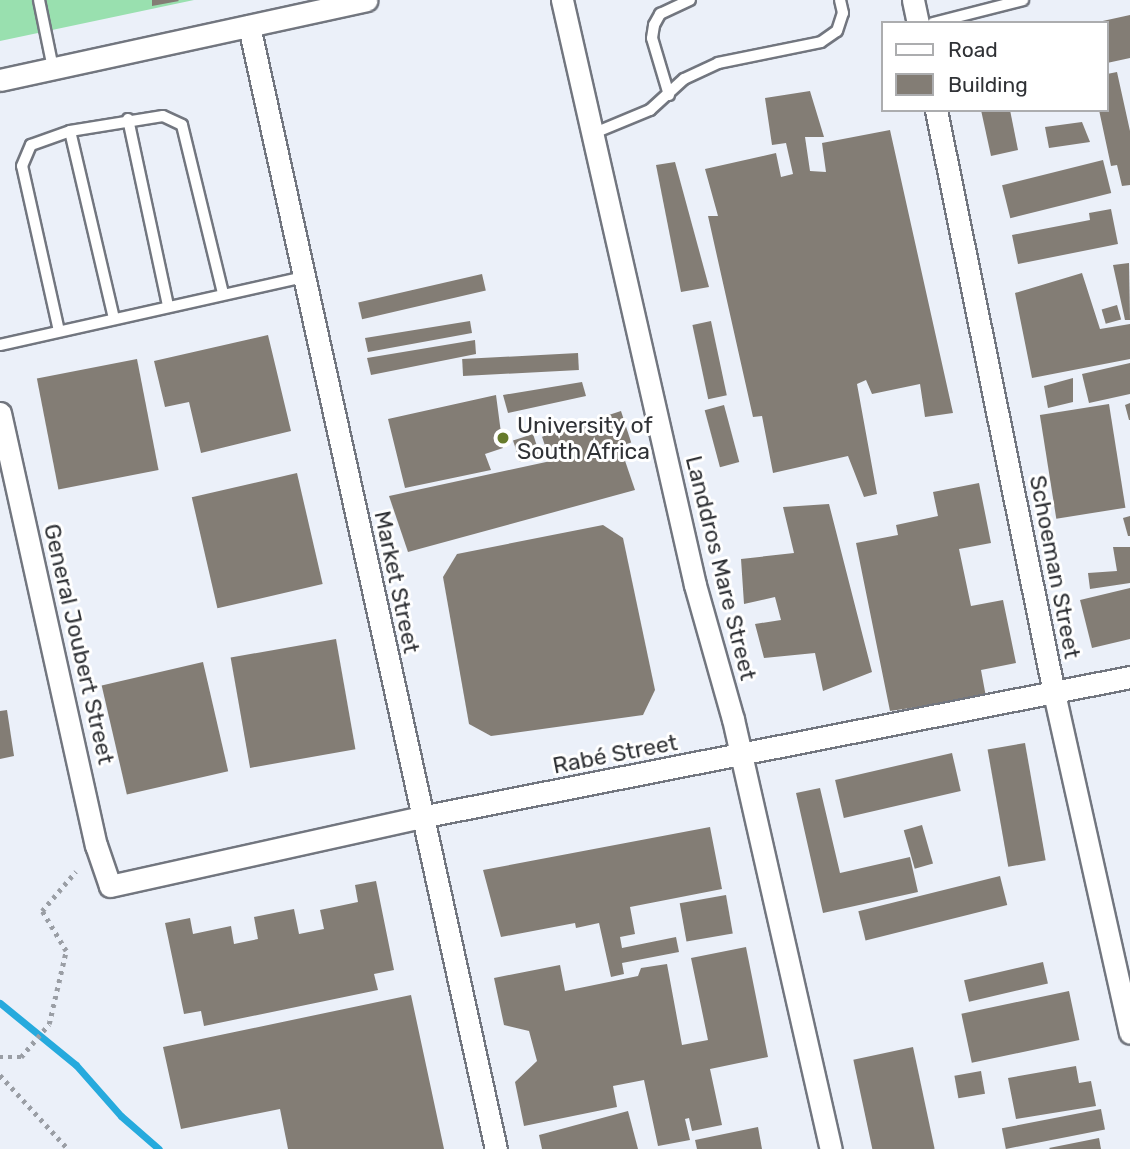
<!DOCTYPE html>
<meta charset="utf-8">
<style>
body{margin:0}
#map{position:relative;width:1130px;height:1149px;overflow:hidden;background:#ebf0f9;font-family:Rubik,sans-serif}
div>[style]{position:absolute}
.green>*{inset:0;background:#99e0af}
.stream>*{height:7px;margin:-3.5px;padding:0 3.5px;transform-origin:3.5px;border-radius:3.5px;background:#26aadd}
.building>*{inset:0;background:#837d75;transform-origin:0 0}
.path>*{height:4.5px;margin-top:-2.25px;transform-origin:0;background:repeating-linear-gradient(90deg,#9a9ea5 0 3.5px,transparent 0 8.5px)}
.roads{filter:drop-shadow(2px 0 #72767f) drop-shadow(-2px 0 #72767f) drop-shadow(0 2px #72767f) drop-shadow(0 -2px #72767f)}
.service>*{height:10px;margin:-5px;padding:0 5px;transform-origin:5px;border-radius:5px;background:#fff}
.minor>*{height:21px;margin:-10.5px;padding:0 10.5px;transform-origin:10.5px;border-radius:10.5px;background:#fff}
.dots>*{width:19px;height:19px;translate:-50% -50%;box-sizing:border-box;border:4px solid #fff;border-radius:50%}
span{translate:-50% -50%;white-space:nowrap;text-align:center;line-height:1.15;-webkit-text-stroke:6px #fff;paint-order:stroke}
.poi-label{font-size:23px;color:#303236}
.left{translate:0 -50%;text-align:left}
.street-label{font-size:23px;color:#303236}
.legend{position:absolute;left:881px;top:21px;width:228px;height:91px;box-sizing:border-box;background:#fff;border:2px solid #acadaf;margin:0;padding:9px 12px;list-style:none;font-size:21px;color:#303236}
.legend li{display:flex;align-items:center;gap:14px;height:35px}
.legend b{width:35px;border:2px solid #acadaf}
</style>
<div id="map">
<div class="green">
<div style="clip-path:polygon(0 0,194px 0,0 41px)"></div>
</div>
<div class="stream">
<div style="left:0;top:1003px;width:98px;rotate:39.2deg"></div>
<div style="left:76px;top:1065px;width:68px;rotate:48.6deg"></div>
<div style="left:121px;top:1116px;width:50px;rotate:41deg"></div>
</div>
<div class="building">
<div style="clip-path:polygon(152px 0,178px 0,179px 1px,152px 6px)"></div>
<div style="clip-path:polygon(1130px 15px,1130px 58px,1107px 63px,1107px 23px,1098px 22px)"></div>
<div style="clip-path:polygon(1117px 72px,1130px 131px,1130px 185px,1122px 186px,1117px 165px,1111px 166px,1099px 110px,1107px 110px,1107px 74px)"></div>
<div style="clip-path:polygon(810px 91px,824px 137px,805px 137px,810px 171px,826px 172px,822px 143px,890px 130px,953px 413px,925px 417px,920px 384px,872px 394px,866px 380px,857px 384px,877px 494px,864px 497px,848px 456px,773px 473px,762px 416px,753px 417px,708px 216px,718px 216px,705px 169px,776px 153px,781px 177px,793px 174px,786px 143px,772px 145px,765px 98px)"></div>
<div style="clip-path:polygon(981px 110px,1010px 110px,1018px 150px,991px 156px)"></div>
<div style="clip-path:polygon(1082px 122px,1090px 142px,1049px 148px,1045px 127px)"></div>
<div style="left:1103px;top:160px;width:34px;height:104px;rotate:76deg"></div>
<div style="clip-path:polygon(675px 162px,709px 287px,681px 292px,656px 165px)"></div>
<div style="clip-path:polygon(1111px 209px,1118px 244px,1018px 264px,1012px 235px,1090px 220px,1089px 213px)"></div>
<div style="clip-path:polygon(1129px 263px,1130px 320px,1125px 320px,1113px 265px)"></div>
<div style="clip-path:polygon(1082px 273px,1100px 329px,1130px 324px,1130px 359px,1032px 378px,1015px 293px)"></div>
<div style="left:482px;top:274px;width:17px;height:127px;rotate:77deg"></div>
<div style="left:1117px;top:305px;width:15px;height:16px;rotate:74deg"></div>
<div style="clip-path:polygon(470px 321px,472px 333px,368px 352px,365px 338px)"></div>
<div style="left:711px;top:321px;width:76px;height:19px;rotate:78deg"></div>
<div style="clip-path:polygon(268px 335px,291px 431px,201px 453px,189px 402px,165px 407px,154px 361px)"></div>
<div style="clip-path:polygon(475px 340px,476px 354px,371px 375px,367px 358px)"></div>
<div style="left:578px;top:353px;width:17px;height:116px;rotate:87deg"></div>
<div style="left:137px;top:359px;width:113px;height:102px;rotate:79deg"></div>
<div style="clip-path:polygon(1130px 363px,1130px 394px,1089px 403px,1082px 374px)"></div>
<div style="clip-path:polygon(1073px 378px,1073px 402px,1048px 408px,1044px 386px)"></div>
<div style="clip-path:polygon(582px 382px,586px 396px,508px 413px,503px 395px)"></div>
<div style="clip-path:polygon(496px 395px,503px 448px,485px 454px,491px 470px,405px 488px,388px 419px)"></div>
<div style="clip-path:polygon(1130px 403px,1130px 420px,1129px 420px,1125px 405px)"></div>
<div style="left:1109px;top:404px;width:105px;height:70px;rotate:81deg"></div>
<div style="left:724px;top:405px;width:59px;height:20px;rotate:75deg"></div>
<div style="left:621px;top:411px;width:33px;height:83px;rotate:72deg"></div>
<div style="left:533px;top:434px;width:22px;height:21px;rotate:72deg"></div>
<div style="clip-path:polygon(620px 446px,635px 490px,408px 552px,389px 496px)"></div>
<div style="left:297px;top:473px;width:114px;height:108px;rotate:77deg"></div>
<div style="clip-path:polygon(979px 483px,991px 543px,959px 549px,971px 606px,1003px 600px,1016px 663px,981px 670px,986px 697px,890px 711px,856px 543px,898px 535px,896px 525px,938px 516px,933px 492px)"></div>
<div style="clip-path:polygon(829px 504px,872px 672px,823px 691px,815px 653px,764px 658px,755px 624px,781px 620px,775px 597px,744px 604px,741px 559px,794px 553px,783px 507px)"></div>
<div style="clip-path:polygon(1130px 516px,1130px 536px,1128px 536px,1123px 518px)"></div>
<div style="clip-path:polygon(603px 525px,623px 538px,655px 690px,643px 715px,491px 736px,469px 724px,443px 577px,457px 554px)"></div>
<div style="clip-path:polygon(1113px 547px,1130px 547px,1130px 583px,1090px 589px,1088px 573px,1117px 571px)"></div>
<div style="clip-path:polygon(1130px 588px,1130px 639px,1092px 648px,1080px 600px)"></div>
<div style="left:336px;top:639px;width:112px;height:107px;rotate:80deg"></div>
<div style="left:203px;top:662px;width:112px;height:104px;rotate:77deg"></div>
<div style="clip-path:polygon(7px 710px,14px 756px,0 759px,0 711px)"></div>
<div style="left:1025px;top:743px;width:119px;height:38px;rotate:80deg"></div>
<div style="left:952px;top:753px;width:39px;height:120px;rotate:77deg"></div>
<div style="clip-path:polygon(820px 788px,840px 873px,910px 857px,918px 892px,823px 913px,796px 793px)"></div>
<div style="left:922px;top:825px;width:40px;height:19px;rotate:74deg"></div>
<div style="clip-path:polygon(710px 827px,722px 889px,630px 907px,635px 934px,620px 937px,622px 948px,676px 937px,679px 952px,622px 963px,624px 974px,611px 977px,599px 923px,576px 928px,575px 923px,501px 937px,483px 870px)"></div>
<div style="left:1000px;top:876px;width:30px;height:146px;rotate:76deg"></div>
<div style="clip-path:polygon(376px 881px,394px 970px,374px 974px,378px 990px,204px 1026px,201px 1011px,184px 1014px,165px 923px,190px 918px,193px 934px,231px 926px,234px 944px,258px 939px,254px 917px,294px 909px,299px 934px,324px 929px,320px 910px,358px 902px,355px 885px)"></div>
<div style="left:726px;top:895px;width:39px;height:47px;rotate:80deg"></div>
<div style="clip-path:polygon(746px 947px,768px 1057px,710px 1069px,722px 1125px,692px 1131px,689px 1118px,685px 1119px,690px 1140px,658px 1146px,644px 1080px,613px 1086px,617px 1107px,524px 1126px,515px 1082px,537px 1061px,529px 1031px,504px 1025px,494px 978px,560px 965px,565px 991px,638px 976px,641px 968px,667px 964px,682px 1045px,708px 1040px,691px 958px)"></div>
<div style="left:1043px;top:962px;width:22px;height:81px;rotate:77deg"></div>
<div style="left:1069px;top:991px;width:50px;height:110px;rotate:78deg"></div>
<div style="clip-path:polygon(411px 995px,444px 1149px,288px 1149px,280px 1109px,181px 1129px,163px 1047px)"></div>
<div style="left:913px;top:1047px;width:104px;height:61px;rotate:78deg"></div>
<div style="clip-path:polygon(1076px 1066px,1079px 1083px,1091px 1081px,1096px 1106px,1016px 1119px,1008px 1078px)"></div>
<div style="left:981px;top:1071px;width:23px;height:27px;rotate:80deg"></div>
<div style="left:1101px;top:1109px;width:21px;height:101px;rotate:79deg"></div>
<div style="clip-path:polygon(628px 1111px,638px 1149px,542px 1149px,539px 1135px)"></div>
<div style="clip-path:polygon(758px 1127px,762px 1149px,697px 1149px,695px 1140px)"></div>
<div style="clip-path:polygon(1099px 1138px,1101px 1149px,1050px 1149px,1049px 1148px)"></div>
</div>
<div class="path">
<div style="left:0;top:1057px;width:21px"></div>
<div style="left:21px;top:1057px;width:43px;rotate:-49.7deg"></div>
<div style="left:49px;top:1024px;width:75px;rotate:-76.9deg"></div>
<div style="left:66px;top:951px;width:47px;rotate:-121deg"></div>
<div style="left:42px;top:911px;width:52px;rotate:-49.6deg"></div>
<div style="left:0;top:1075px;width:100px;rotate:47.4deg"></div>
</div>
<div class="roads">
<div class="service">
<div style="left:39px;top:0;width:69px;rotate:78.4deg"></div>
<div style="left:933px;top:23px;width:93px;rotate:-14.3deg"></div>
<div style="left:669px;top:95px;width:59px;rotate:-106.6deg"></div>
<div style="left:652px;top:38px;width:13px;rotate:-81deg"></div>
<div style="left:654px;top:25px;width:13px;rotate:-61deg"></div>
<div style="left:660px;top:14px;width:33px;rotate:-25deg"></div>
<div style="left:128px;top:119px;width:191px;rotate:77.9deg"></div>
<div style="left:70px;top:131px;width:192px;rotate:76.8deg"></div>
<div style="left:592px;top:134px;width:63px;rotate:-22.5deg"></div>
<div style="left:650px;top:110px;width:46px;rotate:-42.4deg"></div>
<div style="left:684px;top:79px;width:38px;rotate:-25deg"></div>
<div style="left:718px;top:63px;width:105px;rotate:-11.5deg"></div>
<div style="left:821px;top:42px;width:19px;rotate:-35deg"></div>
<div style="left:837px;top:31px;width:19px;rotate:-72deg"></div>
<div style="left:843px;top:13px;width:13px;rotate:-103deg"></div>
<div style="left:59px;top:331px;width:169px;rotate:-102.6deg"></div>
<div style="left:22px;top:166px;width:23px;rotate:-67deg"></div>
<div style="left:31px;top:145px;width:41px;rotate:-19.7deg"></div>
<div style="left:70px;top:131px;width:94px;rotate:-9.2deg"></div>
<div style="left:163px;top:116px;width:21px;rotate:25deg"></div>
<div style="left:182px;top:125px;width:173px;rotate:76.3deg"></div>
<div style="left:0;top:345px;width:312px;rotate:-12.6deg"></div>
</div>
<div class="minor">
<div style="left:562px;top:0;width:600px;rotate:77.19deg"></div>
<div style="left:695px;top:585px;width:139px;rotate:74.2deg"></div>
<div style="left:733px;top:719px;width:441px;rotate:77.2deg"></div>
<div style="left:913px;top:0;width:24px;rotate:78deg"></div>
<div style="left:249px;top:26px;width:1150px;rotate:77.6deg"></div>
<div style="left:0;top:80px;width:375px;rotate:-12.3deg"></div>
<div style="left:936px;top:110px;width:595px;rotate:78.56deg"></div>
<div style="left:1054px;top:693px;width:348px;rotate:77.4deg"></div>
<div style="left:0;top:413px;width:443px;rotate:77.5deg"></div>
<div style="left:96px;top:845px;width:43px;rotate:71.1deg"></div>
<div style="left:110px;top:886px;width:319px;rotate:-12.5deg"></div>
<div style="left:421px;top:817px;width:723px;rotate:-11.17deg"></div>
</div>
</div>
<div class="dots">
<div style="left:503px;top:438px;background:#677b2b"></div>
</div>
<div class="poi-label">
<span class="left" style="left:517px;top:438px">University of<br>South Africa</span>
</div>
<div class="street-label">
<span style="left:1055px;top:567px;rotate:79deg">Schoeman Street</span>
<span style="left:721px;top:568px;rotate:76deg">Landdros Mare Street</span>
<span style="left:397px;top:582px;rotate:78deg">Market Street</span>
<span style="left:79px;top:644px;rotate:77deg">General Joubert Street</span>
<span style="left:615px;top:754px;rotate:-11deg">Rabé Street</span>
</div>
<ul class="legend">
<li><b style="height:9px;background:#fff"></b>Road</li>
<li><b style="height:19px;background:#837d75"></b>Building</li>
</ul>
</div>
